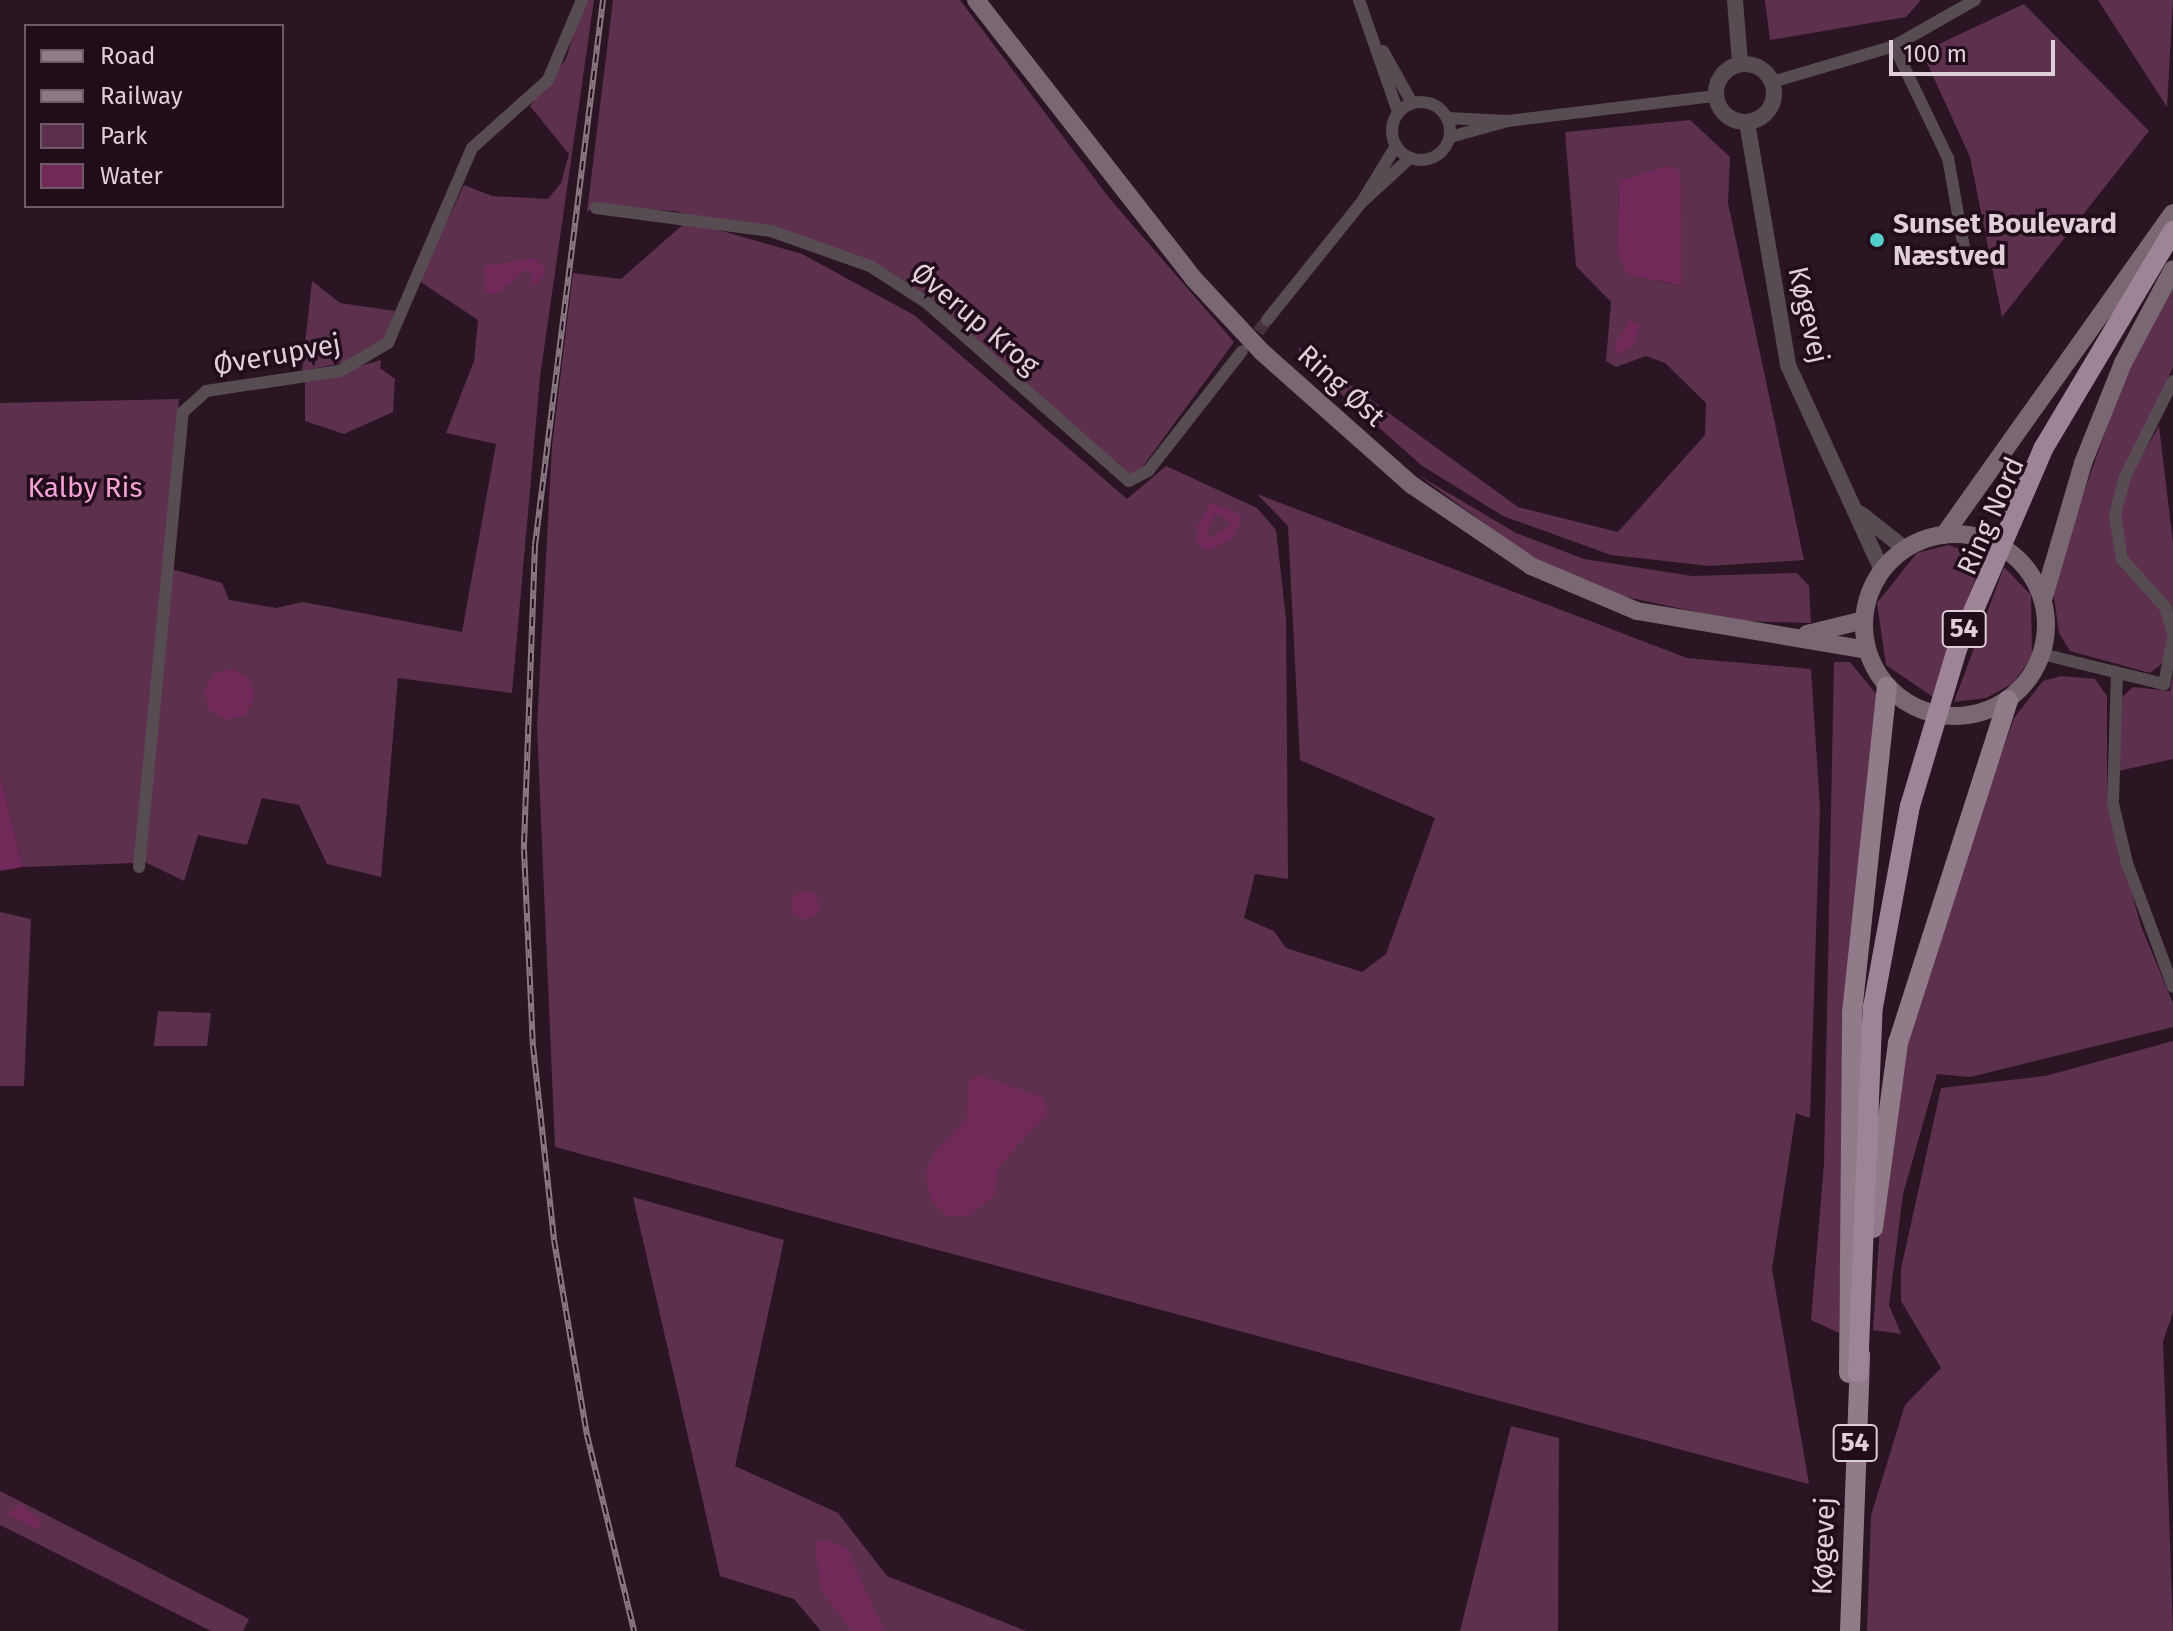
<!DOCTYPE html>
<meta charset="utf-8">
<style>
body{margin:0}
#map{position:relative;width:2173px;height:1631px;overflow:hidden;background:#2b1523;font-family:"Fira Sans",sans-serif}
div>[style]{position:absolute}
.green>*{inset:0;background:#5d314d}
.water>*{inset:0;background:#702959}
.round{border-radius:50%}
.minor-tunnel>*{height:12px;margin-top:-6px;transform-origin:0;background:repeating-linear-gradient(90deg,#46313e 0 12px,transparent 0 18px)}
.minor>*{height:12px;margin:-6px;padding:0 6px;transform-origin:6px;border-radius:6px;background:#584c53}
.minor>.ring{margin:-6px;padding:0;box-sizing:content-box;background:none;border:12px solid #584c53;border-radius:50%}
.tertiary>*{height:16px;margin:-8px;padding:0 8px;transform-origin:8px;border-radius:8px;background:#584c53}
.tertiary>.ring{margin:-8px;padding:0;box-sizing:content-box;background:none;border:16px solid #584c53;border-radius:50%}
.secondary>*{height:18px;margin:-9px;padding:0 9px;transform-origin:9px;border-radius:9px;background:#796771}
.secondary>.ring{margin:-9px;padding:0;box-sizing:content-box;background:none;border:18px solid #796771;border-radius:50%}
.primary>*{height:20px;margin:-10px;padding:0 10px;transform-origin:10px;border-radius:10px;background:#927b89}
.trunk>*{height:20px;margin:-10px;padding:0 10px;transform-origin:10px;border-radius:10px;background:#9e8494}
.rail>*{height:6px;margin-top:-3px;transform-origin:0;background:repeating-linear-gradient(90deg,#210c19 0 9px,#8a7883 0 18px);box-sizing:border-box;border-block:2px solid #8a7883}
.dots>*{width:22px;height:22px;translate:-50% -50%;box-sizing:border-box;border:4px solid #210c19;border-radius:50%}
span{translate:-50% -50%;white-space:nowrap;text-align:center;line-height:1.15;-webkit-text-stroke:7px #210c19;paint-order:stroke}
.shield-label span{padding:2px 6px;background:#210c19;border:2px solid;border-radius:6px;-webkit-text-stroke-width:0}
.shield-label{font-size:26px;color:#decfd8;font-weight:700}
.poi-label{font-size:28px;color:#decfd8;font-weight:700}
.left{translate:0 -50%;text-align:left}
.street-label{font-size:28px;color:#decfd8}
.park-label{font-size:28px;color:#f5a2d6}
.legend{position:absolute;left:24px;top:24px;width:260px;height:184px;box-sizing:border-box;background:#210c19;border:2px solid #6d5a65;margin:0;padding:10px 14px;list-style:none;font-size:24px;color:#decfd8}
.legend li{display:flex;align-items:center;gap:16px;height:40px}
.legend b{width:40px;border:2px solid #6d5a65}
.scale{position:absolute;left:1889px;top:40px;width:166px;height:36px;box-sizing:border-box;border:4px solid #decfd8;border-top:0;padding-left:10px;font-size:24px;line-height:28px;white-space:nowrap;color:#decfd8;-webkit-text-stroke:6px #210c19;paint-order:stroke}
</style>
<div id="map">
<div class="green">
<div style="clip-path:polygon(584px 0,594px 0,540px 377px,512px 693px,398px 678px,381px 877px,327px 864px,299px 805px,262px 798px,247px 845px,198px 835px,184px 881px,143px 861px,168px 568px,222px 583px,229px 600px,276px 608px,303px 602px,462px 632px,496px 444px,446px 433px,474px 361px,478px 320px,419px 281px,464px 185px,492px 196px,548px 199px,561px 183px,569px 154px,530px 106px,566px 59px)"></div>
<div style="clip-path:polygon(613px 0,960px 0,1110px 199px,1234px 342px,1138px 473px,1129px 474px,946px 313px,873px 262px,675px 211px,595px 206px,587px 212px)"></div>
<div style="clip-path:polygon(1765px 0,1921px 0,1906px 17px,1770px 40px)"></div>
<div style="clip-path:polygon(2098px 0,2173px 0,2167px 107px)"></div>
<div style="clip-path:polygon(2024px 4px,2149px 131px,2002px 317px,1970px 157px,1922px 52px)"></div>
<div style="clip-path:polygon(evenodd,1690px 120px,1730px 157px,1728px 203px,1804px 560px,1710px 566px,1611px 555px,1503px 516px,1421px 465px,1302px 359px,1298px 347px,1518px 507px,1618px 532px,1705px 435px,1706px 403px,1665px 363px,1646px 356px,1616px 367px,1606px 361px,1611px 302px,1576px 266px,1565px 132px,1690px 120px,1619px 182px,1682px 286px,1653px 280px,1617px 252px,1619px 182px)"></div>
<div style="clip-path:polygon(687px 221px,802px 254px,914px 315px,1127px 499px,1166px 466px,1257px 508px,1276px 530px,1286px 619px,1288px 879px,1255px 874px,1244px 918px,1274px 931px,1286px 948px,1362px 972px,1386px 954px,1435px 818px,1300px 760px,1288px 526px,1257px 494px,1687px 658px,1811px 669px,1820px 808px,1810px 1118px,1796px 1113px,1772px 1269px,1809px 1484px,555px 1147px,537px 726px,552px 446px,573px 273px,621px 279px)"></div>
<div style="clip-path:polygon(2173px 278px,2173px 367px,2110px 508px,2118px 562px,2161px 609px,2168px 636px,2164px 662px,2150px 673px,2070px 651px,2059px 633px,2052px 583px,2129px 364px)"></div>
<div style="clip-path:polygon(312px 281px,340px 303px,395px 311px,384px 340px,356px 360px,302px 371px)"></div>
<div style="clip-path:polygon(381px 360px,380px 368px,395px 379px,393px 412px,344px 434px,305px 421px,305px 382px)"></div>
<div style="clip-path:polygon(179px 399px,135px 863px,23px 867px,0 773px,0 403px)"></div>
<div style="clip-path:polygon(2159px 426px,2173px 543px,2173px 614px,2128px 558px,2120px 516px,2128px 480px)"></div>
<div style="clip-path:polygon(1418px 475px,1516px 533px,1584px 559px,1692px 576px,1797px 573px,1809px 586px,1811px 623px,1739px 621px,1612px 594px,1527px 554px)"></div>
<div style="clip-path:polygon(1948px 545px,1983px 557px,1933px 697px,1886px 665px,1877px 603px,1917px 553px)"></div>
<div style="clip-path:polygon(2004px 567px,2031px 595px,2032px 657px,2012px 684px,1986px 698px,1954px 702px)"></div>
<div style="clip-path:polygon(1834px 662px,1850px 662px,1877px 695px,1845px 1010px,1839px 1333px,1811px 1320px,1824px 1164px)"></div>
<div style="clip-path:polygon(2173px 672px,2173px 759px,2118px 771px,2122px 697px,2133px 687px,2170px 691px)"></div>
<div style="clip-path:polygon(2061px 676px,2095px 679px,2107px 696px,2107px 805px,2141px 926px,2173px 1003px,2173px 1027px,1970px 1077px,1937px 1074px,1903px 1194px,1889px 1305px,1901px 1334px,1873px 1330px,1884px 1163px,1921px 981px,2014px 718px,2043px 681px)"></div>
<div style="clip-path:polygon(0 912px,31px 919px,24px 1086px,0 1086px)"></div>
<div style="clip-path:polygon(158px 1011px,211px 1013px,207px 1046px,154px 1046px)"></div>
<div style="clip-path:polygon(2173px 1041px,2173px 1313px,2163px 1341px,2173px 1631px,1867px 1631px,1871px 1515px,1905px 1405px,1941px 1368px,1901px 1301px,1901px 1269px,1941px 1088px,2045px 1076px)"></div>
<div style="clip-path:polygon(633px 1197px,784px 1240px,735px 1466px,838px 1513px,887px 1576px,1026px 1631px,821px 1631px,794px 1599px,720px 1576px)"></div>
<div style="clip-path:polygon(1511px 1426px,1559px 1438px,1558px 1631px,1460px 1631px)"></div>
<div style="clip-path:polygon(0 1491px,249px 1619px,243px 1631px,211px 1631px,0 1525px)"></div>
</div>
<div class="water">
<div style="clip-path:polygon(1668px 166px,1679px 170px,1681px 183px,1682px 286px,1627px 274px,1617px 252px,1619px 181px)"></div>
<div style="clip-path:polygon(535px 258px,546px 270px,536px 285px,525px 282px,533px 282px,528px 268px,496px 295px,485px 292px,484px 266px)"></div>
<div style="clip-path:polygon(1630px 319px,1640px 326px,1633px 346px,1618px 355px,1614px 346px)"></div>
<div style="clip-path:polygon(evenodd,1211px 502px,1242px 516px,1233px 539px,1208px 551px,1198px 546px,1197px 526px,1211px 502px,1216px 512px,1232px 524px,1209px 539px,1207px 531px,1216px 512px)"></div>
<div style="clip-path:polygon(233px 669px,250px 679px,255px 698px,245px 715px,226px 720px,209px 710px,204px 690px,214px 673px)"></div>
<div style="clip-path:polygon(0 773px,23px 867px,0 871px)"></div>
<div class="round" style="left:791px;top:891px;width:28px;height:28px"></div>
<div style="clip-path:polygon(978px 1075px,1042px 1097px,1048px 1113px,999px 1166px,994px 1196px,969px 1216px,947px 1216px,931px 1200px,925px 1174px,936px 1150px,966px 1121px,969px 1081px)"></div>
<div style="clip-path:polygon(20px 1504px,42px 1522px,37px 1530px,8px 1514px)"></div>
<div style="clip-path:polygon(827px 1540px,847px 1548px,884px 1631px,852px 1631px,821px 1590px,815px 1543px)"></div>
</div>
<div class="minor-tunnel">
<div style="left:1247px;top:346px;width:33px;rotate:-52deg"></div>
</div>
<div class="minor">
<div style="left:1359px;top:0;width:119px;rotate:70.8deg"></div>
<div style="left:1894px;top:46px;width:124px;rotate:64.3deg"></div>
<div style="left:1948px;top:158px;width:103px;rotate:79.9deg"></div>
<div style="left:1383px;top:51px;width:60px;rotate:60.9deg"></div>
<div style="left:1772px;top:82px;width:127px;rotate:-16.4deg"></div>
<div style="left:1894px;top:46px;width:93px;rotate:-29.6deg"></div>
<div class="ring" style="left:1392px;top:102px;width:46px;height:46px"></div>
<div style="left:1447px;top:118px;width:61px;rotate:2.8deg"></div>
<div style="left:1508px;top:121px;width:209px;rotate:-6.9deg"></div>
<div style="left:1450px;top:137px;width:60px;rotate:-15.4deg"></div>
<div style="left:1363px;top:200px;width:63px;rotate:-58.6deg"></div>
<div style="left:596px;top:208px;width:177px;rotate:7.5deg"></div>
<div style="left:771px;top:231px;width:105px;rotate:19.5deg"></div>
<div style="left:870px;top:266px;width:68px;rotate:33deg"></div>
<div style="left:927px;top:303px;width:269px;rotate:41.4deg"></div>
<div style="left:1129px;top:481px;width:21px;rotate:-28deg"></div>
<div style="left:1148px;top:471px;width:152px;rotate:-51.9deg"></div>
<div style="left:1267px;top:320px;width:150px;rotate:-51.2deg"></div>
<div style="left:1361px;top:203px;width:67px;rotate:-42.6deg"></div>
<div style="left:2173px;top:381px;width:107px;rotate:116.6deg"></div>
<div style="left:2125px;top:477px;width:39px;rotate:105deg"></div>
<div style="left:2115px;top:515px;width:45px;rotate:81deg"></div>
<div style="left:2122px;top:559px;width:64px;rotate:48.1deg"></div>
<div style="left:2165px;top:607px;width:27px;rotate:73deg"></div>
<div style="left:2042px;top:654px;width:126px;rotate:13.8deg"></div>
<div style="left:2164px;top:684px;width:47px;rotate:-78.9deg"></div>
<div style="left:2117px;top:674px;width:130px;rotate:91.8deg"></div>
<div style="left:2113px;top:804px;width:61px;rotate:76.7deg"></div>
<div style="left:2127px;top:863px;width:132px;rotate:69.6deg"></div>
<div style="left:139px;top:867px;width:457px;rotate:-84.5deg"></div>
<div style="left:183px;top:412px;width:31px;rotate:-42deg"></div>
<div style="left:206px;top:391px;width:135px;rotate:-8.5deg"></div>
<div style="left:340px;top:371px;width:56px;rotate:-30.3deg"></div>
<div style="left:388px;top:343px;width:212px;rotate:-66.7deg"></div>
<div style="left:472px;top:148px;width:102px;rotate:-41.8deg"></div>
<div style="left:548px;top:80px;width:87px;rotate:-67deg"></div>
</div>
<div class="tertiary">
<div style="left:1735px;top:0;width:64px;rotate:85.5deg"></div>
<div class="ring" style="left:1716px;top:64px;width:42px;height:42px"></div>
<div style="left:1747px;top:122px;width:246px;rotate:80.4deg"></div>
<div style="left:1788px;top:365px;width:226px;rotate:65.4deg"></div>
<div style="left:1861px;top:514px;width:56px;rotate:38.5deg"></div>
</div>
<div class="secondary">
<div style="left:976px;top:0;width:353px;rotate:52deg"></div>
<div style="left:1193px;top:278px;width:101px;rotate:47deg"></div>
<div style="left:1262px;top:352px;width:200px;rotate:41.6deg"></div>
<div style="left:1412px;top:485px;width:144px;rotate:34.2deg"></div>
<div style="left:1531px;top:566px;width:115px;rotate:23deg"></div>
<div style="left:1637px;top:611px;width:233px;rotate:9.6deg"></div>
<div class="ring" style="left:1864px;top:534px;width:164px;height:164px"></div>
<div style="left:1944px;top:535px;width:395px;rotate:-54.6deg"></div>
<div style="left:2043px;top:600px;width:143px;rotate:-73.7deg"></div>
<div style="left:2083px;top:463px;width:108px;rotate:-68.2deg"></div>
<div style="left:2123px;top:363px;width:106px;rotate:-62deg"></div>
<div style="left:1807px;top:634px;width:59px;rotate:-13.8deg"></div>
</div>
<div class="primary">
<div style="left:1873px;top:1228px;width:187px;rotate:-82.3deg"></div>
<div style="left:1898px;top:1043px;width:360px;rotate:-72.2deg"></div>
<div style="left:1849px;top:1373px;width:360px;rotate:-89.5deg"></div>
<div style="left:1852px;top:1013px;width:328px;rotate:-83.9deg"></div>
<div style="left:1850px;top:1631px;width:276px;rotate:-87.9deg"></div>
</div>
<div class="trunk">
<div style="left:1858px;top:1373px;width:366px;rotate:-87.7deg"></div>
<div style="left:1873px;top:1007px;width:204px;rotate:-79.6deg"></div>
<div style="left:1910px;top:806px;width:164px;rotate:-73.3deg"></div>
<div style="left:1957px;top:649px;width:218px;rotate:-66.7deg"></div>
<div style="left:2043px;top:449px;width:254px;rotate:-59.2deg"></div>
</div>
<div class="rail">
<div style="left:603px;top:0;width:549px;rotate:97.11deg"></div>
<div style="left:535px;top:545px;width:305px;rotate:92.1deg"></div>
<div style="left:524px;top:850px;width:196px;rotate:87.4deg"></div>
<div style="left:533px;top:1046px;width:195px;rotate:83.8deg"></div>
<div style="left:554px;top:1240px;width:198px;rotate:80.4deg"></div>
<div style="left:587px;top:1435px;width:202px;rotate:76.5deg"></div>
</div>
<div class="dots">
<div style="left:1877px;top:240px;background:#53cdc9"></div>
</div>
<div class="shield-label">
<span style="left:1964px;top:629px">54</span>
<span style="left:1855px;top:1443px">54</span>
</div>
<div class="poi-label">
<span class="left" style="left:1893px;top:240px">Sunset Boulevard<br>Næstved</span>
</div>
<div class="street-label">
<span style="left:1808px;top:315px;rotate:77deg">Køgevej</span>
<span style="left:975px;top:319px;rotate:40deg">Øverup Krog</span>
<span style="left:277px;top:355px;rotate:-10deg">Øverupvej</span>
<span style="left:1341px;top:386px;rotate:42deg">Ring Øst</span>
<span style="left:1991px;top:516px;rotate:-66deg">Ring Nord</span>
<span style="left:1824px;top:1546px;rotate:-88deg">Køgevej</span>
</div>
<div class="park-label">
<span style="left:85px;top:488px">Kalby Ris</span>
</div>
<ul class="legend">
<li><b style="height:10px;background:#927b89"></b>Road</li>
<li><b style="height:10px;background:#8a7883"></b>Railway</li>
<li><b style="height:22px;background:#5d314d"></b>Park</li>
<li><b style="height:22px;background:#702959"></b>Water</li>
</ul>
<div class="scale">100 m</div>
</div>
